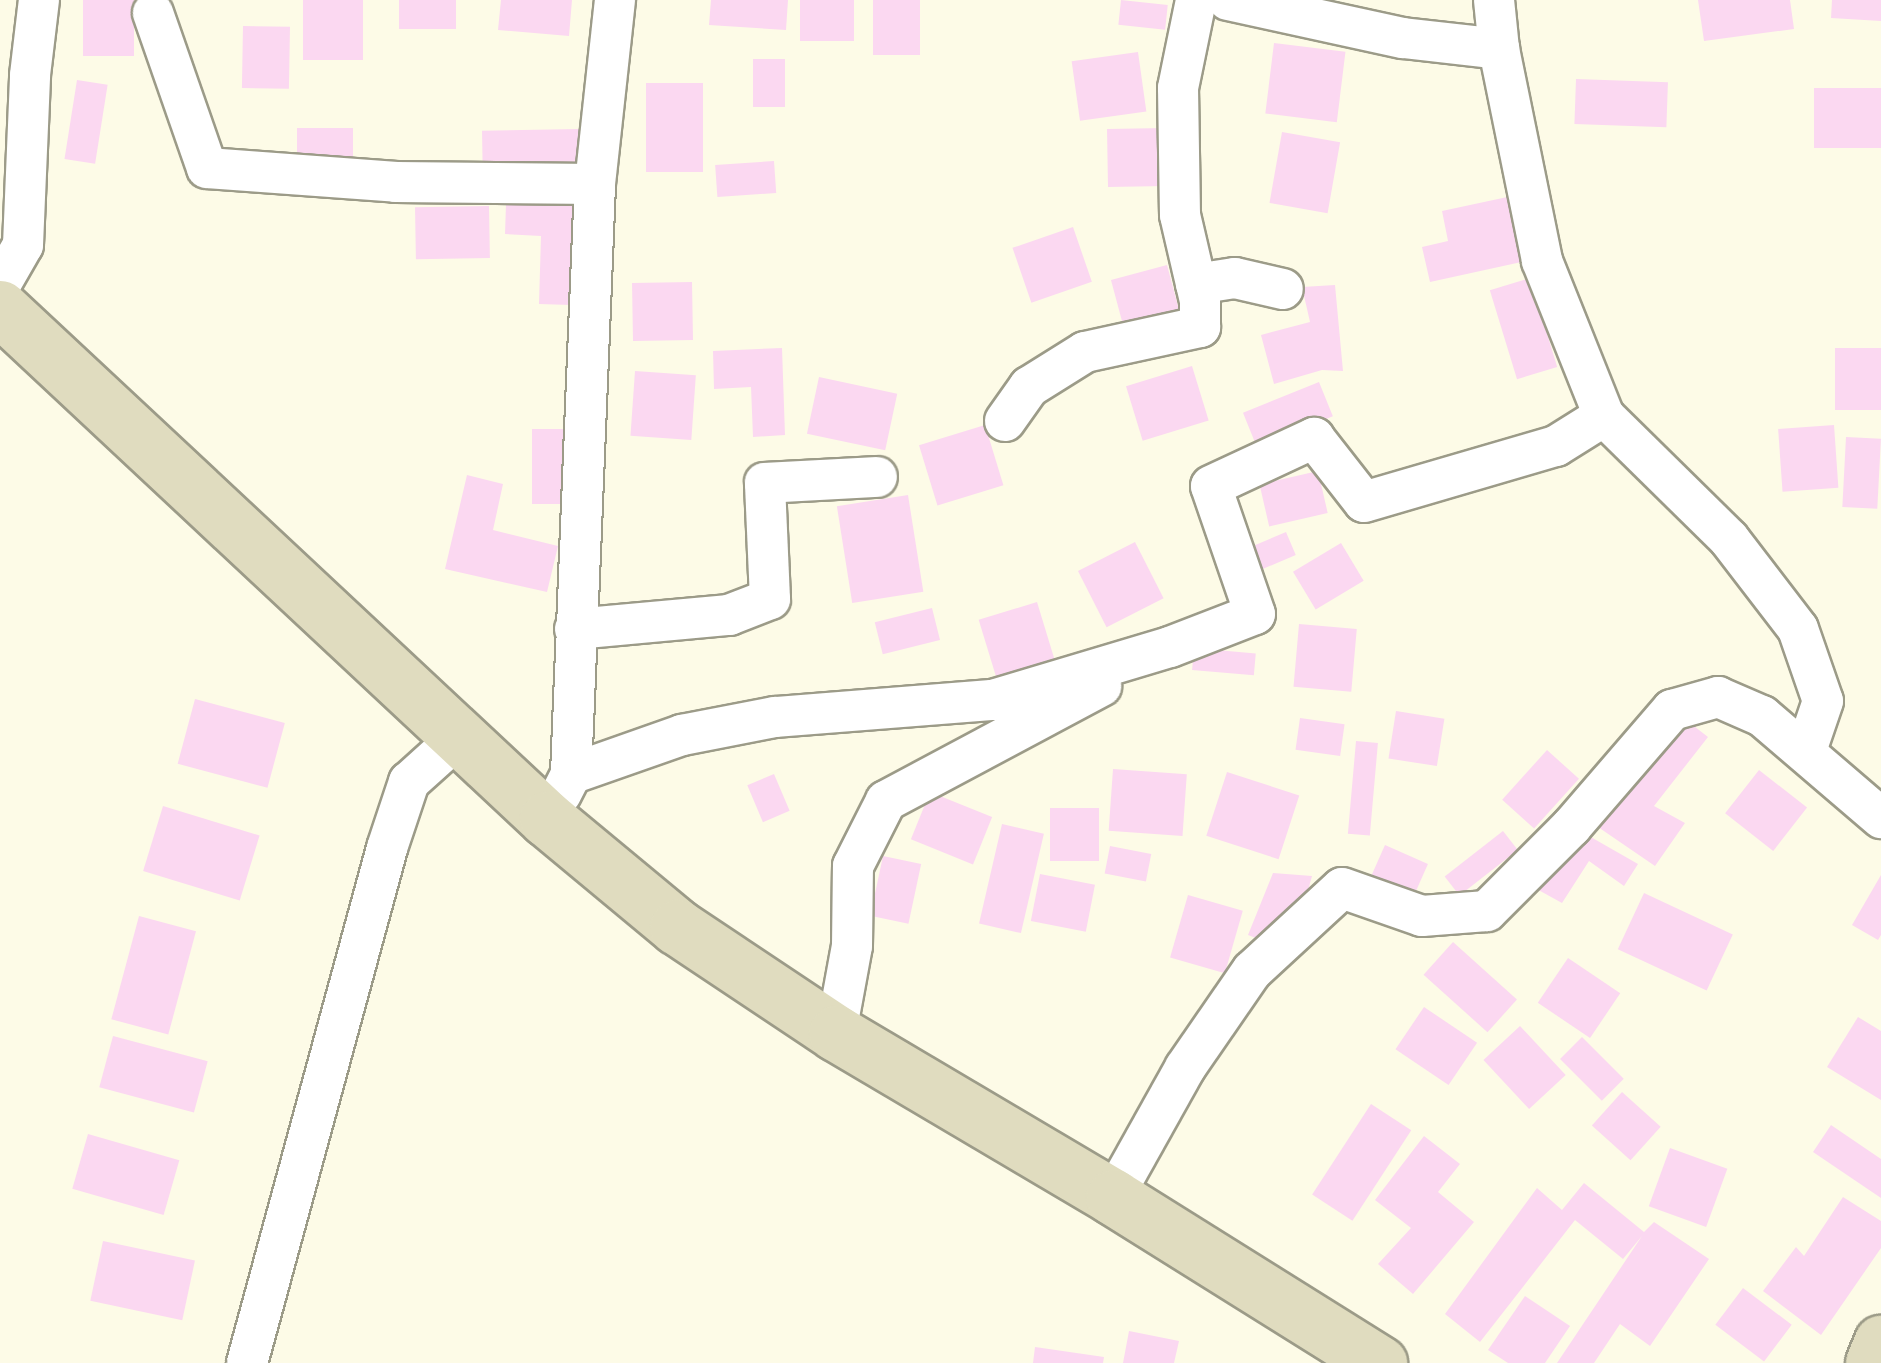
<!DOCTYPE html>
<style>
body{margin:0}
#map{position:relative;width:1881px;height:1363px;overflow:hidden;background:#fdfbe7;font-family:"Space Grotesk",sans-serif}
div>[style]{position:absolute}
.building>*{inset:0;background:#fbd8f1;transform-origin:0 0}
.roads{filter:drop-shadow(2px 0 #9c9b88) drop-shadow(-2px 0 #9c9b88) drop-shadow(0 2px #9c9b88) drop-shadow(0 -2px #9c9b88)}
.street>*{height:40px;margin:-20px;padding:0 20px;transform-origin:20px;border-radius:20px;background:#fff}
.secondary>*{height:55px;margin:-27.5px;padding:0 27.5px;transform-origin:27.5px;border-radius:27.5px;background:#e0dcbf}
span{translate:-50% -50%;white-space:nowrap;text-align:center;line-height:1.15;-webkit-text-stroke:8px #fff;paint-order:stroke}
</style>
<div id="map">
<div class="building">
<div style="left:83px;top:0;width:51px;height:56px"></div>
<div style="left:303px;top:0;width:60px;height:60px"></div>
<div style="left:399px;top:0;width:57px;height:29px"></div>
<div style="clip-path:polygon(501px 0,572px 0,569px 36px,498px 30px)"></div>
<div style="clip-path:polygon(711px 0,788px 0,786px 30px,709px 25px)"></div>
<div style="left:800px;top:0;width:54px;height:41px"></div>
<div style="left:873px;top:0;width:47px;height:55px"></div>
<div style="left:1121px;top:0;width:47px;height:25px;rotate:6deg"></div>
<div style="clip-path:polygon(1698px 0,1790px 0,1794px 29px,1704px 41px)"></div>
<div style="clip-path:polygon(1832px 0,1881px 0,1881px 21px,1831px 18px)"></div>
<div style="left:243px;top:26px;width:47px;height:62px;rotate:1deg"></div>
<div style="left:1274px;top:43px;width:72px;height:71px;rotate:7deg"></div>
<div style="left:1138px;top:52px;width:60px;height:67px;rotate:82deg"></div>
<div style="left:753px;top:59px;width:32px;height:48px"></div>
<div style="left:1576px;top:79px;width:92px;height:45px;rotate:2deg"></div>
<div style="left:77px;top:80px;width:31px;height:80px;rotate:9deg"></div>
<div style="left:646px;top:83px;width:57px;height:89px"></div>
<div style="left:1881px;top:88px;width:60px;height:67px;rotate:90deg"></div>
<div style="left:353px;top:128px;width:34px;height:56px;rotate:90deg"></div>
<div style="left:1165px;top:128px;width:58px;height:58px;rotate:89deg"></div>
<div style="left:579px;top:129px;width:39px;height:97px;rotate:89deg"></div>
<div style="left:1282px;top:132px;width:59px;height:72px;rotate:10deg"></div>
<div style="left:774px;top:161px;width:32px;height:59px;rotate:86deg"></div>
<div style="clip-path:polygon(1512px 196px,1526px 261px,1430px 282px,1422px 247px,1448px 241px,1442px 211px)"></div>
<div style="clip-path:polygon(506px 204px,574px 206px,571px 305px,539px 304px,541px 236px,505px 234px)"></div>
<div style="left:489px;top:206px;width:52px;height:74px;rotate:89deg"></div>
<div style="left:1073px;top:227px;width:58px;height:64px;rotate:71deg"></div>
<div style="left:1167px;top:265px;width:56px;height:58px;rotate:75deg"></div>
<div style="left:1530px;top:278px;width:93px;height:42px;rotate:73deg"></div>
<div style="left:692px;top:282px;width:58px;height:60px;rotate:89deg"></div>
<div style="clip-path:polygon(1335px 285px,1343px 371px,1322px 370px,1274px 384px,1261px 335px,1310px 322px,1302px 287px)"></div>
<div style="clip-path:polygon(782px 348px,785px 435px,753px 437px,751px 387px,714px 389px,713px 351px)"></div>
<div style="left:1881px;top:348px;width:62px;height:46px;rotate:90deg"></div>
<div style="left:1192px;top:366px;width:57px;height:69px;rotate:73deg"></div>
<div style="left:635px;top:371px;width:61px;height:65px;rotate:4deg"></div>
<div style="left:819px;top:377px;width:80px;height:58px;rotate:12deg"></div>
<div style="left:1319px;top:382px;width:37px;height:82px;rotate:68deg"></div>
<div style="left:985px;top:425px;width:63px;height:69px;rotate:73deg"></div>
<div style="left:1834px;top:425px;width:63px;height:56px;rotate:86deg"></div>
<div style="left:532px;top:429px;width:36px;height:75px"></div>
<div style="left:1846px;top:437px;width:35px;height:70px;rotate:3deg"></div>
<div style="left:1318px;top:471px;width:43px;height:60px;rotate:77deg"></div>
<div style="clip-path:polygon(467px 475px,503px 484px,493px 530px,558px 546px,547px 592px,445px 569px)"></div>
<div style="left:908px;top:495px;width:98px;height:72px;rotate:81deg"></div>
<div style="left:1286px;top:532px;width:25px;height:43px;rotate:67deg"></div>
<div style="left:1135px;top:542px;width:63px;height:64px;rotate:63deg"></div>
<div style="left:1341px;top:543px;width:44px;height:56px;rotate:59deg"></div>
<div style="left:1037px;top:602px;width:59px;height:61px;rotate:73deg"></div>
<div style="left:932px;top:608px;width:33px;height:59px;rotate:76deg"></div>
<div style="left:1299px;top:624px;width:58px;height:63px;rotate:5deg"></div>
<div style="left:1194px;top:648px;width:62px;height:22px;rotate:5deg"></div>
<div style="left:195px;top:699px;width:93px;height:67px;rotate:15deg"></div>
<div style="left:1396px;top:711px;width:49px;height:48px;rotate:9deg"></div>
<div style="clip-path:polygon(1681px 716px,1708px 737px,1654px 806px,1685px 823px,1655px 866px,1598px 827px)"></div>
<div style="left:1300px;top:718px;width:45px;height:32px;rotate:8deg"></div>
<div style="left:1356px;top:741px;width:22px;height:93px;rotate:5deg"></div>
<div style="left:1547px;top:750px;width:43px;height:67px;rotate:42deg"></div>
<div style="left:1113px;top:769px;width:74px;height:62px;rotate:4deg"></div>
<div style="left:1759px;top:770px;width:61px;height:55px;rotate:38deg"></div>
<div style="left:1227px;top:772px;width:76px;height:67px;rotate:18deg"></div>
<div style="left:774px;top:774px;width:40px;height:29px;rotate:67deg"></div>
<div style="left:930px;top:792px;width:67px;height:51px;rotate:22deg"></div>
<div style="left:163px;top:806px;width:101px;height:68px;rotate:17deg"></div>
<div style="left:1050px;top:808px;width:49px;height:53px"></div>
<div style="left:1002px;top:824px;width:43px;height:102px;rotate:13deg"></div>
<div style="left:1503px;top:831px;width:24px;height:74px;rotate:52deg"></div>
<div style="clip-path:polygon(1582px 832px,1638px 864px,1624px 886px,1589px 861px,1562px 903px,1533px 887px)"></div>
<div style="left:1385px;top:845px;width:47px;height:33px;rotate:24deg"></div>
<div style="left:1110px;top:846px;width:42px;height:28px;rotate:11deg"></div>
<div style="left:883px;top:856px;width:39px;height:61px;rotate:12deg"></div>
<div style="clip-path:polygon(1273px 873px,1312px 876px,1302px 912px,1269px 943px,1248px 935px)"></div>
<div style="left:1040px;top:874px;width:56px;height:48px;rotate:11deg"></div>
<div style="clip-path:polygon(1881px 875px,1881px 935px,1878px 940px,1852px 925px)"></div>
<div style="left:1644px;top:893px;width:98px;height:62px;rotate:25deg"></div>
<div style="left:1188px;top:895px;width:57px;height:65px;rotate:16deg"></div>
<div style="left:139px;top:916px;width:59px;height:107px;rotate:15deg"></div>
<div style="left:1453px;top:942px;width:86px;height:44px;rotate:42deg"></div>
<div style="left:1568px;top:958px;width:63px;height:54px;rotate:34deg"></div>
<div style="left:1424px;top:1007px;width:64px;height:51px;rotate:34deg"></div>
<div style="clip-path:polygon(1858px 1017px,1881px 1031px,1881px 1100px,1827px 1067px)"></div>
<div style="left:1520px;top:1026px;width:67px;height:50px;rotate:47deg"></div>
<div style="left:113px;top:1036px;width:98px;height:53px;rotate:15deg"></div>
<div style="left:1582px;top:1037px;width:59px;height:31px;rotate:45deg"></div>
<div style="left:1622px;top:1092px;width:52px;height:45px;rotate:42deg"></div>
<div style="left:1371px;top:1104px;width:48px;height:108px;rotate:33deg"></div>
<div style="clip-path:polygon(1831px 1125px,1881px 1159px,1881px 1198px,1813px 1152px)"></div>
<div style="left:88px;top:1134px;width:95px;height:57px;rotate:16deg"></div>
<div style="clip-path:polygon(1424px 1136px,1460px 1164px,1438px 1192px,1474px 1222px,1413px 1294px,1378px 1264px,1411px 1228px,1375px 1200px)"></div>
<div style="left:1670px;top:1148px;width:61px;height:62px;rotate:20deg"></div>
<div style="clip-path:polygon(1584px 1183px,1644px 1232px,1654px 1222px,1709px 1259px,1650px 1346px,1620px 1324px,1594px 1363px,1557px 1363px,1642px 1236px,1623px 1259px,1575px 1220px,1480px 1342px,1445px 1314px,1537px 1188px,1562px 1210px)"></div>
<div style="clip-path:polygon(1843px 1197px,1881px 1221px,1881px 1248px,1821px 1335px,1763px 1291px,1796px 1247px,1804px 1256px)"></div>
<div style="left:103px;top:1241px;width:94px;height:61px;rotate:12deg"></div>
<div style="left:1743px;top:1288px;width:61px;height:46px;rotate:37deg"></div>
<div style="clip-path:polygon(1525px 1296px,1570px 1326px,1545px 1363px,1508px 1363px,1488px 1350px)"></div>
<div style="clip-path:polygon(1129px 1331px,1179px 1341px,1174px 1363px,1123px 1363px)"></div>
<div style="clip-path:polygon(1035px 1347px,1104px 1357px,1103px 1363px,1033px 1363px)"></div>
</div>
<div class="roads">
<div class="street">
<div style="left:1228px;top:0;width:179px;rotate:12.3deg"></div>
<div style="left:1403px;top:38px;width:97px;rotate:6.5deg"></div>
<div style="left:1494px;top:0;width:49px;rotate:84.2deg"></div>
<div style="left:1499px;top:49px;width:216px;rotate:78.5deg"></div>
<div style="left:1542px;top:261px;width:167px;rotate:68.2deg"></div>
<div style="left:1604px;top:416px;width:175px;rotate:44.5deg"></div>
<div style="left:1729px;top:539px;width:113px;rotate:52.5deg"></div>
<div style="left:1798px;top:629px;width:76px;rotate:70.9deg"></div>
<div style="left:1823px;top:701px;width:53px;rotate:108.8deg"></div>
<div style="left:153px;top:13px;width:164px;rotate:70.8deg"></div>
<div style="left:207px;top:168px;width:190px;rotate:4.2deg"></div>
<div style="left:396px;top:182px;width:199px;rotate:0.6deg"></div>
<div style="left:1196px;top:284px;width:39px;rotate:-9deg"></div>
<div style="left:1235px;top:278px;width:49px;rotate:12.9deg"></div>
<div style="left:0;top:285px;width:46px;rotate:-60.1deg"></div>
<div style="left:23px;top:245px;width:170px;rotate:-87.6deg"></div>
<div style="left:30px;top:75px;width:76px;rotate:-83.2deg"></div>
<div style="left:1005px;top:421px;width:42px;rotate:-54.8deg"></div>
<div style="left:1029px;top:387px;width:66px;rotate:-32deg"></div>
<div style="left:1085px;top:352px;width:118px;rotate:-12.3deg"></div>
<div style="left:1200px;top:327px;width:26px;rotate:-90deg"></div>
<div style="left:1200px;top:301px;width:88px;rotate:-103.1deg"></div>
<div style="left:1180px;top:215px;width:127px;rotate:-90.9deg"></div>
<div style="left:1178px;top:88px;width:90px;rotate:-78.4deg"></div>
<div style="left:575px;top:629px;width:155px;rotate:-5.2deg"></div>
<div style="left:729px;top:615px;width:44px;rotate:-21.3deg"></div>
<div style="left:770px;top:599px;width:116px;rotate:-92.5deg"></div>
<div style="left:765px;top:483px;width:112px;rotate:-3.1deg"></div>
<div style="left:571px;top:774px;width:118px;rotate:-19.4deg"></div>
<div style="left:682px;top:735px;width:95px;rotate:-11deg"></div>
<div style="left:775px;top:717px;width:219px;rotate:-4.5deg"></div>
<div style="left:993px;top:700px;width:185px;rotate:-16.7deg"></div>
<div style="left:1170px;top:647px;width:91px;rotate:-21.2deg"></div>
<div style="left:1255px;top:614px;width:135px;rotate:-109deg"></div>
<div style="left:1211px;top:486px;width:114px;rotate:-25deg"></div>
<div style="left:1314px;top:438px;width:81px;rotate:52deg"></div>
<div style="left:1364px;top:502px;width:200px;rotate:-16.3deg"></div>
<div style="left:1556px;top:446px;width:57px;rotate:-32deg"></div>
<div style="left:561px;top:794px;width:22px;rotate:-63deg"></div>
<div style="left:571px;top:774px;width:590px;rotate:-87.67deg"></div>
<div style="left:595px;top:184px;width:185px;rotate:-83.8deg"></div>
<div style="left:836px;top:1033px;width:88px;rotate:-79.6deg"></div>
<div style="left:852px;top:946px;width:80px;rotate:-89.3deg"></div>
<div style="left:853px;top:866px;width:73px;rotate:-63.1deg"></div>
<div style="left:886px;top:801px;width:244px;rotate:-28.1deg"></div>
<div style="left:1113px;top:1197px;width:148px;rotate:-60.8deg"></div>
<div style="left:1185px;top:1068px;width:118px;rotate:-55.4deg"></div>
<div style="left:1252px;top:971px;width:122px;rotate:-42.7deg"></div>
<div style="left:1342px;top:888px;width:85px;rotate:19.3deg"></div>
<div style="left:1422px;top:916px;width:65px;rotate:-4.4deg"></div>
<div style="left:1487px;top:911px;width:119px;rotate:-45deg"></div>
<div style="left:1571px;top:827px;width:155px;rotate:-49.2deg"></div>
<div style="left:1672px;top:710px;width:48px;rotate:-15.8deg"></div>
<div style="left:1718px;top:697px;width:48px;rotate:23.4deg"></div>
<div style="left:1762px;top:716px;width:157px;rotate:40.6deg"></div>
<div style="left:247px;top:1363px;width:534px;rotate:-74.79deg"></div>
<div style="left:387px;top:848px;width:70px;rotate:-71.6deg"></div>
<div style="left:409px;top:782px;width:67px;rotate:-42deg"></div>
</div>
<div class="secondary">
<div style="left:0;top:308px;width:749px;rotate:43.05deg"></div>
<div style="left:547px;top:819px;width:169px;rotate:39.7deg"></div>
<div style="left:677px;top:927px;width:191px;rotate:33.7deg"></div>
<div style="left:836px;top:1033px;width:322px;rotate:30.6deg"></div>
<div style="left:1113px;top:1197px;width:314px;rotate:32deg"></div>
<div style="left:1873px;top:1363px;width:22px;rotate:-68deg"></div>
</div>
</div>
</div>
